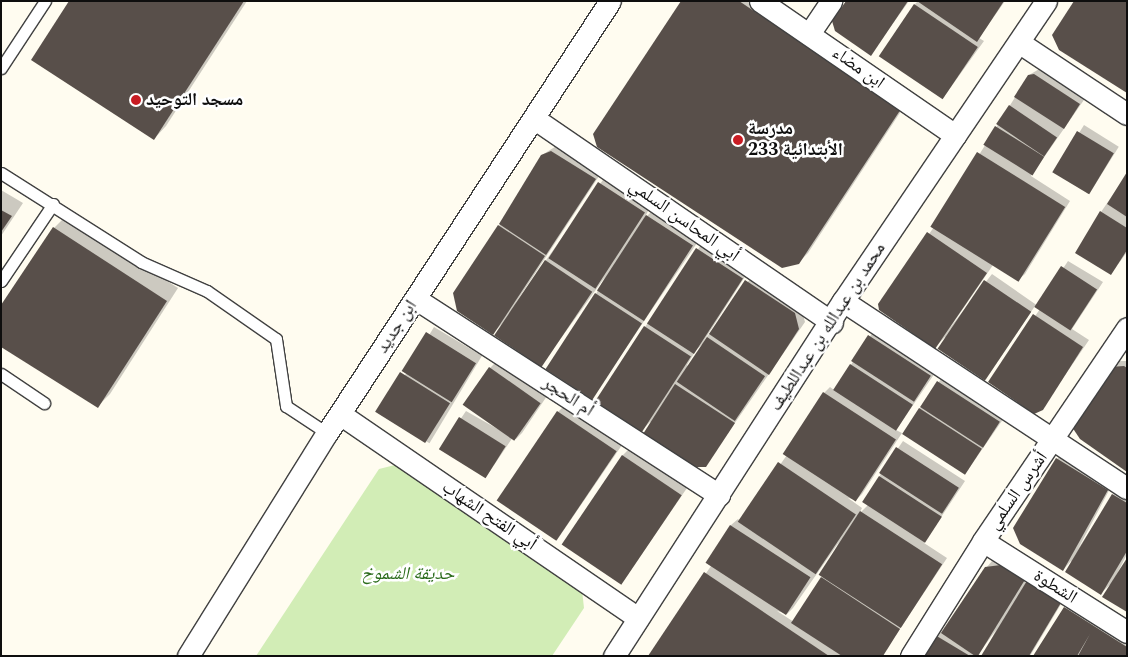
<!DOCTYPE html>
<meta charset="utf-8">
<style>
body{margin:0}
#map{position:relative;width:1128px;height:657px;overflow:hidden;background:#fffcf0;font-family:Spectral,"Noto Naskh Arabic",serif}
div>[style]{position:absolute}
.green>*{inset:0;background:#d2edb6}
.shadow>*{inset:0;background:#0003;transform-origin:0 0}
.building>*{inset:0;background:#584f4a;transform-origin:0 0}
.roads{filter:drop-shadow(1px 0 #414141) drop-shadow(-1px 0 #414141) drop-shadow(0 1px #414141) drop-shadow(0 -1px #414141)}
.lane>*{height:11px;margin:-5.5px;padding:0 5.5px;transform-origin:5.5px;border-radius:5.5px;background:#fff}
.street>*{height:21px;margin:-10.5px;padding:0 10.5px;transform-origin:10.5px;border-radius:10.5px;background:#fff}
.dots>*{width:14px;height:14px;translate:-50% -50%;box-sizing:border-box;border:2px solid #fff;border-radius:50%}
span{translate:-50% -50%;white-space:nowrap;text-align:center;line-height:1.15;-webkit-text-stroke:5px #fff;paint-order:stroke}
.street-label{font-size:18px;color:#0e0e0e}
.poi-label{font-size:18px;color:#0e0e0e;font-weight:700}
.left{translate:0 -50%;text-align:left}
.park-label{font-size:18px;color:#2a6b1a;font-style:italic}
.frame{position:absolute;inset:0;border:2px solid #0e0e0e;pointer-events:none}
</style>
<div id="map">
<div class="green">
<div style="clip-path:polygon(395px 465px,582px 590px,584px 608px,552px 656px,256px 656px,379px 469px)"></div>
</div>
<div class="shadow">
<div style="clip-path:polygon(71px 1px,247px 1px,166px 126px,154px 139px)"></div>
<div style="clip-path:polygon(682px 1px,763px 1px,909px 99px,808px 253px,798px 263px)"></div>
<div style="clip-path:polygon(847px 1px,909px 1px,871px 54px)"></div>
<div style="clip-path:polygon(918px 1px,1005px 1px,979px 38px,984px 41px,943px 98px,915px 4px)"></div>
<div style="clip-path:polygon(1041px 68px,1086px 97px,1031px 176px,1070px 201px,1025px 274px,1018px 280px,993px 265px,949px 329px,992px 274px,1038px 306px,1068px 261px,1103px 282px,1072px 329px,1089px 340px,1042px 409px,990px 381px,1040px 309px,1035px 306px,986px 379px,945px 337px,935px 347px,880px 304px,934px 227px,1029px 75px)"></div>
<div style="left:1084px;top:125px;width:41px;height:56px;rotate:32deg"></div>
<div style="clip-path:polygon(558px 145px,601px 173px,515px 304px,605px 177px,650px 207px,644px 219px,654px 209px,699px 240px,592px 398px,596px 294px,605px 277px,541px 366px,503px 323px,493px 333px,499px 226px,542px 155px)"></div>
<div style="clip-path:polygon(1127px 174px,1127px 252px,1111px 274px,1101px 212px)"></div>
<div style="clip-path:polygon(1px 190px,23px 203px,1px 236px)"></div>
<div style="clip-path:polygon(66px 216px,178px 288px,110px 394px,98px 406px,54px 228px)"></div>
<div style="clip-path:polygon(evenodd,703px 242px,748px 272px,703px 342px,753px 275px,801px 307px,805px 322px,705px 466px,650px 422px,641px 431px,645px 327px,703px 242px,704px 343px,689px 367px,687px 365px,696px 350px,704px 343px)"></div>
<div style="left:434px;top:327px;width:56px;height:102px;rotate:31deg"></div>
<div style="clip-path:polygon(evenodd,875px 329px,937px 370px,896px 430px,902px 433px,862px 494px,856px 500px,848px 498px,862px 508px,859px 514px,868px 505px,881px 473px,903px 441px,965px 481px,924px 543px,947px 558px,882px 656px,649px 656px,711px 566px,707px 563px,731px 525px,738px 519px,740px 521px,787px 455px,824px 393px,830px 387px,834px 390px,875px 329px,839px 542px,823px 576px,794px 622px,777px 611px,787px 614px,793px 608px,839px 542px)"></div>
<div style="clip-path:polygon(1118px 361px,1127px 361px,1127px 470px,1111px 368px)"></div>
<div style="clip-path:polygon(496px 362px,547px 396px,522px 433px,516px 439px,513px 437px,486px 477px,441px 448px,466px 411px,510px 436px,490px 368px)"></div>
<div style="clip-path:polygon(944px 375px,1006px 415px,965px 474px,919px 409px)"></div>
<div style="clip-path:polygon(564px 406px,622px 445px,557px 540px,558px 412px)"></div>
<div style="clip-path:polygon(629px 449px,687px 488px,622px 583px,623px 455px)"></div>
<div style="clip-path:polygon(1064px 452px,1113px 483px,1078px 549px,1113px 495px,1119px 488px,1127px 493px,1127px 554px,1113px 582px,1101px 593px,1071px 561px,1063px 570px,1057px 459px)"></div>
<div style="clip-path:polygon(1008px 559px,1032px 572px,1025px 583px,1067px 594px,1030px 656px,983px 656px,996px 630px,977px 656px,924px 656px,986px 568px,992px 561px)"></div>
<div style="clip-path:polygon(1071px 601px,1127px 637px,1127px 656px,1035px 656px)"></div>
</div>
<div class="building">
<div style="clip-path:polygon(69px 1px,244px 1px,154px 140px,31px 60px)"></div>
<div style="clip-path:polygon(681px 1px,739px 1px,901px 109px,799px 264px,782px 268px,597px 147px,593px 134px)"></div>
<div style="clip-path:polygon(846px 1px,908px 1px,871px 56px,835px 31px,832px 21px)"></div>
<div style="clip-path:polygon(917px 1px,1004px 1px,977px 42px)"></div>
<div style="clip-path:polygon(1074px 1px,1127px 1px,1127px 93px,1059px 50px,1052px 35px)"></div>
<div style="left:914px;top:4px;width:77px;height:63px;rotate:34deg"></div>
<div style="clip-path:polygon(1034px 74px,1080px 104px,1064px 129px,1014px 97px,1028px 75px)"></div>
<div style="left:1009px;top:105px;width:58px;height:23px;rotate:34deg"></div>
<div style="left:995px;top:126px;width:58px;height:22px;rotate:32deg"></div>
<div style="left:1077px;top:131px;width:43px;height:48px;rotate:31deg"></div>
<div style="clip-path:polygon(551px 151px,596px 179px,546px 255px,499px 224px,541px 155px)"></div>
<div style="left:977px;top:152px;width:104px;height:88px;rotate:32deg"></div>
<div style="clip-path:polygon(1127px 172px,1127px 217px,1107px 204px)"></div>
<div style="left:598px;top:182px;width:56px;height:91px;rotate:33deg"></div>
<div style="clip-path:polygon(1px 210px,12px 216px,1px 232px)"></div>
<div style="clip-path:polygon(1100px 211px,1127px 228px,1127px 250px,1111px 275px,1075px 253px)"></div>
<div style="left:646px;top:215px;width:56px;height:90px;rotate:33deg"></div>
<div style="clip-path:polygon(498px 225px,545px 256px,493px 335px,457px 311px,453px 293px)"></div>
<div style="clip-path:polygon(53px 227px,167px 301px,98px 408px,1px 347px,1px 305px)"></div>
<div style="clip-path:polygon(927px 232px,987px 273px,935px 349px,879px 310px,878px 304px)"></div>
<div style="left:696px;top:248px;width:56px;height:90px;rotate:33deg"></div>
<div style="left:545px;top:260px;width:57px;height:91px;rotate:34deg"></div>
<div style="left:1061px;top:266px;width:43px;height:49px;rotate:33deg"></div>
<div style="clip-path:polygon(745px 280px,795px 313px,799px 329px,769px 375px,709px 334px)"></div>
<div style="left:984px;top:280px;width:57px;height:83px;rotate:34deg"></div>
<div style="left:595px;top:293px;width:56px;height:91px;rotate:33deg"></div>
<div style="clip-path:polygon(1033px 314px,1083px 347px,1043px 410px,1034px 414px,988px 382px)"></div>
<div style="left:644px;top:326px;width:56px;height:90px;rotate:33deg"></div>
<div style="left:426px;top:332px;width:59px;height:46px;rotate:32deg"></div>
<div style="left:868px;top:335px;width:75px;height:31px;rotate:33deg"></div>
<div style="left:707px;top:337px;width:70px;height:54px;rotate:34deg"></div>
<div style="left:850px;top:364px;width:75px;height:31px;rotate:33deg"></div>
<div style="clip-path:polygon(1124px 366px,1127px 368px,1127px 472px,1080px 439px,1072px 427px,1110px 367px)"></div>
<div style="left:489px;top:367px;width:63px;height:46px;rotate:35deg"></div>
<div style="left:400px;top:372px;width:59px;height:47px;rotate:32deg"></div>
<div style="left:937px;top:381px;width:75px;height:31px;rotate:33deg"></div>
<div style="clip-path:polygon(675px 384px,735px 423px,706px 467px,694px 467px,643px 434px)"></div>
<div style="left:823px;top:392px;width:87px;height:74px;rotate:33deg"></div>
<div style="left:919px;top:408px;width:75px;height:31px;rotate:33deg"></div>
<div style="left:557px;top:411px;width:72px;height:108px;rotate:34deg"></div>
<div style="left:459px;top:417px;width:55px;height:38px;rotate:32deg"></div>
<div style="left:896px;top:447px;width:75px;height:31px;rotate:33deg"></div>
<div style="left:622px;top:455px;width:72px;height:108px;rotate:34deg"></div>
<div style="clip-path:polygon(1056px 458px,1108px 490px,1063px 571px,1020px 544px,1013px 528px)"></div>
<div style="left:778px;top:462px;width:94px;height:72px;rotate:34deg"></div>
<div style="left:879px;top:476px;width:75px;height:31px;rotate:33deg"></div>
<div style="clip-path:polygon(1112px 494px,1127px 503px,1127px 551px,1101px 595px,1065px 572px)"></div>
<div style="left:860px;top:511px;width:98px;height:76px;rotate:33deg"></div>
<div style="left:730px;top:525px;width:96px;height:45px;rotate:33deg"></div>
<div style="clip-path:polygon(1127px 558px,1127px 612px,1102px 597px)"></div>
<div style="clip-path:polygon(1001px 565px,1026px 578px,978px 656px,975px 656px,941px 633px,985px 567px)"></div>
<div style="clip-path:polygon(704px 572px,829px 656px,648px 656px)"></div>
<div style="clip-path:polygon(821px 577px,900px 629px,883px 656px,842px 656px,791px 623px)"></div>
<div style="clip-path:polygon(1028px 579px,1062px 601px,1029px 656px,981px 656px)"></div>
<div style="clip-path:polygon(1064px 607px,1127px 647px,1127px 656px,1078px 656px,1090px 634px,1077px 656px,1033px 656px)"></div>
<div style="clip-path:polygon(935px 635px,970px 656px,923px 656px)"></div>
</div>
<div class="roads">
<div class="lane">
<div style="left:1px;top:68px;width:80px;rotate:-56.7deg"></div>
<div style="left:1px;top:173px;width:166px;rotate:32.4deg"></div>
<div style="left:141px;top:262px;width:72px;rotate:23.7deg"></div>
<div style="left:207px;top:291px;width:84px;rotate:34.8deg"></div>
<div style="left:276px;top:339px;width:68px;rotate:81.5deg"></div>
<div style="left:286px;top:406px;width:49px;rotate:33.4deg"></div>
<div style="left:1px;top:281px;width:93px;rotate:-56deg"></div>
<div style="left:1px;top:374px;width:52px;rotate:34deg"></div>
</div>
<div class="street">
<div style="left:760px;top:1px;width:237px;rotate:34.5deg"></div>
<div style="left:809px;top:34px;width:40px;rotate:-56deg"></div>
<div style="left:1020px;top:43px;width:128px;rotate:33.6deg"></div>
<div style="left:535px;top:119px;width:360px;rotate:34.4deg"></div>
<div style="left:416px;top:299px;width:361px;rotate:32.9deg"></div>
<div style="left:843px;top:301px;width:340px;rotate:33.4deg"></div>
<div style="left:340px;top:414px;width:361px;rotate:34.4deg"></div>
<div style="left:983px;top:541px;width:170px;rotate:32.3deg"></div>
<div style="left:188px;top:656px;width:263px;rotate:-58.1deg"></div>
<div style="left:327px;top:433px;width:516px;rotate:-56.77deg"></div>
<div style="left:614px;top:656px;width:422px;rotate:-57.2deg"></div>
<div style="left:843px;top:301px;width:362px;rotate:-55.9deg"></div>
<div style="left:911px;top:656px;width:136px;rotate:-57.9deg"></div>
<div style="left:983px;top:541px;width:257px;rotate:-55.9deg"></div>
</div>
</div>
<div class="dots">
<div style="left:136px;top:100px;background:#c81c23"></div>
<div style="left:738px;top:140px;background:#c81c23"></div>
</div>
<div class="street-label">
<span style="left:858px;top:68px;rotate:35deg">ابن مضاء</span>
<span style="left:684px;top:221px;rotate:35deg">أبي المحاسن السلمي</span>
<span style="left:397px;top:327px;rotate:-57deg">ابن جديد</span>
<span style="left:828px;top:327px;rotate:-57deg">محمد بن عبدالله بن عبداللطيف</span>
<span style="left:568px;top:397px;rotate:33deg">أم الحجر</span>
<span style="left:1018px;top:491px;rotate:-55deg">أشرس السلمي</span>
<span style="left:489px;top:516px;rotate:34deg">أبي الفتح الشهاب</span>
<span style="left:1055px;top:587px;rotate:32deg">الشطوة</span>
</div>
<div class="poi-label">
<span class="left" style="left:146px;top:100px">مسجد التوحيد</span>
<span class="left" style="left:748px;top:140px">مدرسة<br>الأبتدائية 233</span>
</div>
<div class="park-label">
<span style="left:408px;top:574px">حديقة الشموخ</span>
</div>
<div class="frame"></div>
</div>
